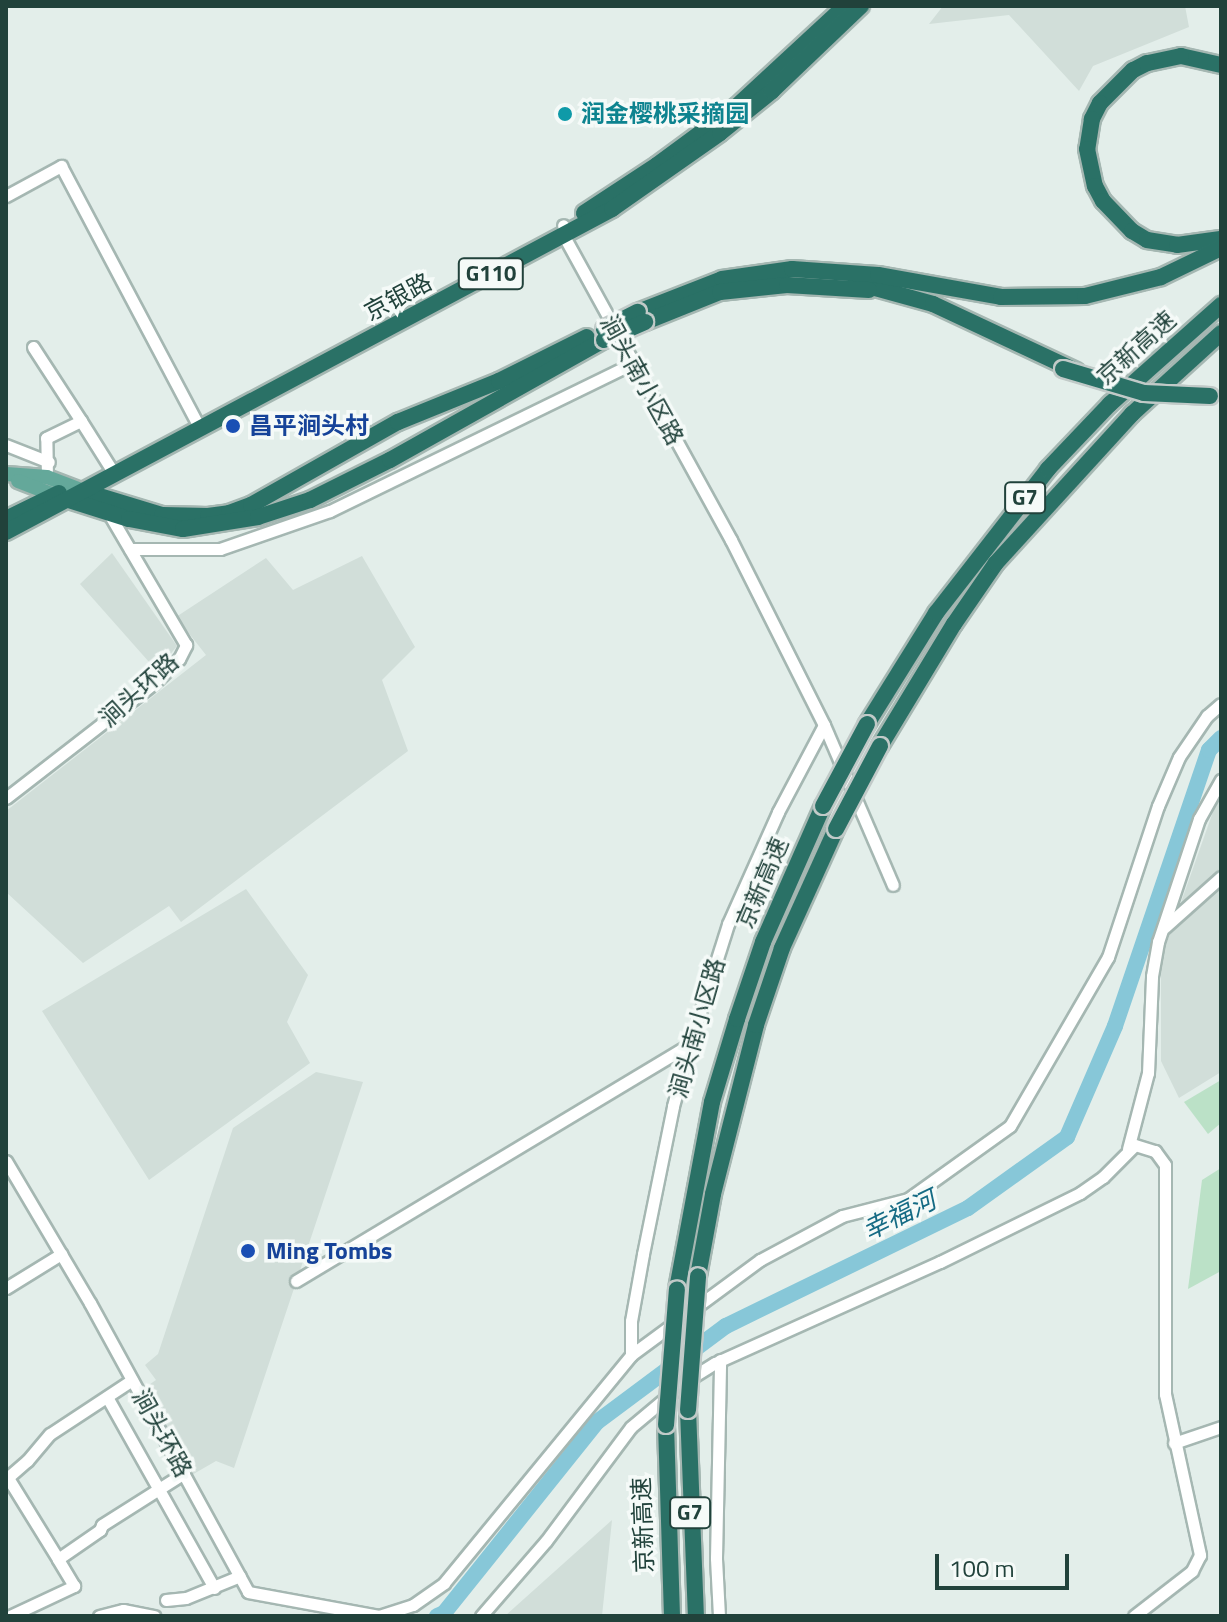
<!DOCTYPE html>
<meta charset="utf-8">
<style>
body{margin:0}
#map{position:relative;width:1227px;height:1622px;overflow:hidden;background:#e3eeea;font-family:"Titillium Web","Noto Sans SC",sans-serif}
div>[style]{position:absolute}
.built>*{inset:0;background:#d1ded9}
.green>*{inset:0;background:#bbe1c7}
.river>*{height:16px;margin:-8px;padding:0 8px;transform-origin:8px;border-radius:8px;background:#87c7d8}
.roads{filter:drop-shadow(2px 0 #a5b7b2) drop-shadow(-2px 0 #a5b7b2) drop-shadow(0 2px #a5b7b2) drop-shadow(0 -2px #a5b7b2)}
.minor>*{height:11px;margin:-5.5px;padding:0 5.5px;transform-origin:5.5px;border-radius:5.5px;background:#fff}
.major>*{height:14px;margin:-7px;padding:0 7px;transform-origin:7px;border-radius:7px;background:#64a89a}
.highway>*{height:16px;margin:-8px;padding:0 8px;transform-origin:8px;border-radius:8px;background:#2a7166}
.bridges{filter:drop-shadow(2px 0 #c1cac8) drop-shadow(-2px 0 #c1cac8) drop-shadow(0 2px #c1cac8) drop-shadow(0 -2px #c1cac8)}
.highway-bridge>*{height:16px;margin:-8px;padding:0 8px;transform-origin:8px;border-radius:8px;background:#2a7166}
.dots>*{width:22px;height:22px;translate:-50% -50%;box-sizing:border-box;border:4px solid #f5faf8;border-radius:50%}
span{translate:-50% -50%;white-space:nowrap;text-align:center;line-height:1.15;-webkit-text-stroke:7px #f5faf8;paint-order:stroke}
.shield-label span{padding:2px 6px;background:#f5faf8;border:2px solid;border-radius:6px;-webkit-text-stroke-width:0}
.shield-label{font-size:22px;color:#21423b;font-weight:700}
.culture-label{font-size:24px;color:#0d838f;font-weight:700}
.left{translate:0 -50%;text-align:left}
.street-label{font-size:24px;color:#21423b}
.transit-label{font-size:24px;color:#164399;font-weight:700}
.water-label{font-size:26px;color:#156b84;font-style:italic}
.frame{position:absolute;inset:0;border:8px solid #21423b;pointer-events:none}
.scale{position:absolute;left:935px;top:1554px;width:134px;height:36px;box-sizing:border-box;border:4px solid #21423b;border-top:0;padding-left:10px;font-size:24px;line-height:28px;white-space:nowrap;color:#21423b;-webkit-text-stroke:6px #f5faf8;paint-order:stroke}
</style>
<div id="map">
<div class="built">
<div style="clip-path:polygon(943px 6px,1185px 6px,1189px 27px,1093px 66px,1079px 91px,1009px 15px,929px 24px)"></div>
<div style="clip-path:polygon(112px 553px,177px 646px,157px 671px,80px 584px)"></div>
<div style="clip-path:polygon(362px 556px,415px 647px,382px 680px,408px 751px,181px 922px,169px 906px,83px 963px,6px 892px,6px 811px,206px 655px,176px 617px,266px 558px,293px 590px)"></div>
<div style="clip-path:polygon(1221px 789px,1221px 1072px,1179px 1098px,1161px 1061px,1161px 959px)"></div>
<div style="clip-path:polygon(246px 889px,308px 975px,287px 1022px,310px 1063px,149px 1180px,42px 1011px)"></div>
<div style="clip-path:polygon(316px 1072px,363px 1082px,234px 1468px,216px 1461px,190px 1476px,143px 1389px,156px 1380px,145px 1365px,158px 1354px,233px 1128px)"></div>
<div style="clip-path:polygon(612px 1520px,602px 1616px,505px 1616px)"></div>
</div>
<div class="green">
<div style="clip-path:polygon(1221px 1080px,1221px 1123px,1208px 1134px,1184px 1102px)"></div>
<div style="clip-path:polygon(1221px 1168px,1221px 1271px,1188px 1289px,1202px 1180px)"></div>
</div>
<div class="river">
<div style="left:437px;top:1616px;width:8px;rotate:-23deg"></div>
<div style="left:444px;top:1613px;width:245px;rotate:-51.3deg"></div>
<div style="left:597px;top:1422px;width:161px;rotate:-36.7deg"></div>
<div style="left:726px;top:1326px;width:269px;rotate:-26deg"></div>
<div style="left:968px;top:1208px;width:122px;rotate:-35.6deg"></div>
<div style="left:1067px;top:1137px;width:121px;rotate:-66.6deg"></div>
<div style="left:1115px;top:1026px;width:292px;rotate:-71.2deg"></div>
<div style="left:1209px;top:750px;width:17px;rotate:-45deg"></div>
</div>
<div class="roads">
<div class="minor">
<div style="left:6px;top:196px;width:63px;rotate:-28.6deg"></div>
<div style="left:61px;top:166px;width:289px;rotate:62.1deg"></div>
<div style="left:33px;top:347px;width:88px;rotate:57deg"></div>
<div style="left:6px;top:445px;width:46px;rotate:21.6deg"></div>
<div style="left:47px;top:477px;width:39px;rotate:-91deg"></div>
<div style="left:46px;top:438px;width:39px;rotate:-26deg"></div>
<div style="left:81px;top:421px;width:54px;rotate:57.8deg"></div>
<div style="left:130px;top:549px;width:90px"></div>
<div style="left:220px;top:549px;width:116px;rotate:-19.1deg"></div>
<div style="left:330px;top:511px;width:337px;rotate:-26deg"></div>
<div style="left:824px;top:725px;width:174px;rotate:66.7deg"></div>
<div style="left:6px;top:798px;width:186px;rotate:-37.8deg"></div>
<div style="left:153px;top:684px;width:36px;rotate:-44deg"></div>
<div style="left:179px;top:659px;width:16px;rotate:-63deg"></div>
<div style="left:186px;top:645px;width:154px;rotate:-120.4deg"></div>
<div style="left:1165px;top:927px;width:75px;rotate:-41.8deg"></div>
<div style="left:1128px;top:1149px;width:79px;rotate:-75.3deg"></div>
<div style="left:1148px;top:1073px;width:97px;rotate:-87.6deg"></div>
<div style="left:1152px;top:976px;width:35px;rotate:-80deg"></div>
<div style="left:1158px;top:942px;width:130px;rotate:-71.6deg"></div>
<div style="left:1199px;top:819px;width:45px;rotate:-60.6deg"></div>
<div style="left:6px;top:1161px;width:165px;rotate:59.4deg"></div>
<div style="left:90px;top:1303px;width:329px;rotate:61.3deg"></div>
<div style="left:248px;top:1592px;width:133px;rotate:10.4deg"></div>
<div style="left:379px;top:1616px;width:36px;rotate:-18deg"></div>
<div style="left:413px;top:1605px;width:38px;rotate:-35deg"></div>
<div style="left:444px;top:1583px;width:295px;rotate:-50.6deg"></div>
<div style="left:631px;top:1355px;width:34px;rotate:-90deg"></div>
<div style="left:631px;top:1321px;width:68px;rotate:-79.8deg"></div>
<div style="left:643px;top:1254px;width:151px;rotate:-78.5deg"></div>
<div style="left:673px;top:1106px;width:64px;rotate:-74.7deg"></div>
<div style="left:690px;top:1044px;width:126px;rotate:-72.4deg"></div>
<div style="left:728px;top:924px;width:123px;rotate:-65.9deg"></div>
<div style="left:778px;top:812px;width:98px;rotate:-62.1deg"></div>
<div style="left:824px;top:725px;width:207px;rotate:-116.7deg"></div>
<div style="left:731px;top:540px;width:342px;rotate:-118.8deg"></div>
<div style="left:566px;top:240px;width:15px;rotate:-101deg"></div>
<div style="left:296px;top:1281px;width:460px;rotate:-31deg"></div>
<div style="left:6px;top:1288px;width:65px;rotate:-31.7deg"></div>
<div style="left:631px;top:1355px;width:160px;rotate:-36.4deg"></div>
<div style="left:760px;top:1260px;width:93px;rotate:-28.2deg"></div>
<div style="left:842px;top:1216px;width:68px;rotate:-14.4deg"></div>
<div style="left:908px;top:1199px;width:125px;rotate:-35.6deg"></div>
<div style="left:1010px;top:1126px;width:195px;rotate:-59.9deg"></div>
<div style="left:1108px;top:957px;width:159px;rotate:-71.7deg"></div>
<div style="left:1158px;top:806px;width:53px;rotate:-66.8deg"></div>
<div style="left:1179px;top:757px;width:50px;rotate:-55.7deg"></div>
<div style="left:1207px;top:716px;width:18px;rotate:-41deg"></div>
<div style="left:107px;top:1397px;width:219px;rotate:60.7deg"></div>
<div style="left:1174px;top:1443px;width:50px;rotate:-18.8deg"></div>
<div style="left:8px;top:1478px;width:95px;rotate:58.3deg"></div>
<div style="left:6px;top:1479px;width:28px;rotate:-41deg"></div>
<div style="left:27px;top:1461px;width:35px;rotate:-50deg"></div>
<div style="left:50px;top:1434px;width:98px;rotate:-33.4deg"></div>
<div style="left:166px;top:1600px;width:20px;rotate:-6deg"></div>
<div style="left:186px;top:1598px;width:58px;rotate:-22.2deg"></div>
<div style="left:10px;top:1616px;width:71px;rotate:-25.1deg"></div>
<div style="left:74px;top:1586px;width:31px;rotate:-121deg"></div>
<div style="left:58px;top:1559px;width:51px;rotate:-34.6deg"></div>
<div style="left:100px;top:1530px;width:5px;rotate:-68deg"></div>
<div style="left:102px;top:1525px;width:97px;rotate:-32.4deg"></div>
<div style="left:99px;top:1616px;width:25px;rotate:-14deg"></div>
<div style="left:123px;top:1610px;width:32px;rotate:11deg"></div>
<div style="left:481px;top:1616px;width:99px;rotate:-49.1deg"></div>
<div style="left:546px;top:1541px;width:142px;rotate:-53.3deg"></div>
<div style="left:631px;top:1427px;width:72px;rotate:-39.9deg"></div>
<div style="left:686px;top:1381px;width:34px;rotate:-32deg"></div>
<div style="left:715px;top:1363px;width:247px;rotate:-24.2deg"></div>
<div style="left:940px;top:1262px;width:156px;rotate:-26.2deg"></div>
<div style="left:1080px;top:1193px;width:28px;rotate:-35deg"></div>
<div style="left:1103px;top:1177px;width:45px;rotate:-45deg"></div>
<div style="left:1135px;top:1145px;width:21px;rotate:17deg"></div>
<div style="left:1155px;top:1151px;width:17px;rotate:54deg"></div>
<div style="left:1165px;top:1165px;width:229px;rotate:90deg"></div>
<div style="left:1165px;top:1394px;width:165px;rotate:77.7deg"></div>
<div style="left:1200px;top:1555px;width:18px;rotate:117deg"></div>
<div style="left:1192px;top:1571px;width:73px;rotate:142.2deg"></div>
<div style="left:719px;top:1616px;width:58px;rotate:-93deg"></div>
<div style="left:716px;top:1558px;width:198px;rotate:-88.8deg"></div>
</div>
<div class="major">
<div style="left:6px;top:474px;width:41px;rotate:4.2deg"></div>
<div style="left:47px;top:477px;width:42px;rotate:21deg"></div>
<div style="left:18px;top:481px;width:47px;rotate:21.1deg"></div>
</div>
<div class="highway">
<div style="left:1221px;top:65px;width:41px;rotate:-167.3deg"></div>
<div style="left:1181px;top:56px;width:35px;rotate:168deg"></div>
<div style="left:1147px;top:63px;width:16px;rotate:153deg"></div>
<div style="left:1133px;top:70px;width:47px;rotate:135deg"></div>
<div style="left:1100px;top:103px;width:18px;rotate:117deg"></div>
<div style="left:1092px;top:119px;width:30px;rotate:99deg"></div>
<div style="left:1087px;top:149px;width:38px;rotate:78deg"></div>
<div style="left:1095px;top:186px;width:17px;rotate:62deg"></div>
<div style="left:1103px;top:201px;width:42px;rotate:46deg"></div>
<div style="left:1132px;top:231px;width:17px;rotate:31deg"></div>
<div style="left:1147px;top:240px;width:30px;rotate:9deg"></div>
<div style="left:1177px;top:245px;width:44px;rotate:-7.8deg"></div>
<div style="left:584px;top:213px;width:87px;rotate:-33.3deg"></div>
<div style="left:657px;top:165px;width:99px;rotate:-36.4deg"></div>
<div style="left:737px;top:106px;width:147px;rotate:-42.8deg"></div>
<div style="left:857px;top:283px;width:79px;rotate:15.4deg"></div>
<div style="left:933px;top:304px;width:158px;rotate:25.1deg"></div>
<div style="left:638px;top:312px;width:90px;rotate:-21.4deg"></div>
<div style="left:722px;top:279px;width:71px;rotate:-8.1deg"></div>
<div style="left:792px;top:269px;width:86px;rotate:4deg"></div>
<div style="left:878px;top:275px;width:125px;rotate:10.1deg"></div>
<div style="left:1001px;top:297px;width:84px;rotate:-0.7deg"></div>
<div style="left:1085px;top:296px;width:78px;rotate:-14deg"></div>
<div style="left:1161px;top:277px;width:67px;rotate:-25.8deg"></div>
<div style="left:645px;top:322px;width:81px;rotate:-21.8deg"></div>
<div style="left:720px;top:292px;width:67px;rotate:-6deg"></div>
<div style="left:787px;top:285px;width:82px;rotate:3.5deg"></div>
<div style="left:86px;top:492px;width:79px;rotate:16.8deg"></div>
<div style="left:162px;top:515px;width:46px;rotate:1.2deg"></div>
<div style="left:208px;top:516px;width:21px;rotate:-8deg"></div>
<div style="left:229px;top:513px;width:23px;rotate:-20deg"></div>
<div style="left:251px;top:505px;width:169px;rotate:-29.5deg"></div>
<div style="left:398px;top:422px;width:109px;rotate:-22.1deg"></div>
<div style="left:499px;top:381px;width:98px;rotate:-26.6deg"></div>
<div style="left:69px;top:500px;width:63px;rotate:17.6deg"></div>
<div style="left:129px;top:519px;width:55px;rotate:10.5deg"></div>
<div style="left:183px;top:529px;width:76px;rotate:-9.1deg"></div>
<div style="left:258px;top:517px;width:55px;rotate:-18.1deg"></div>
<div style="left:310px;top:500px;width:89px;rotate:-26.6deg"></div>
<div style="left:390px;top:460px;width:245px;rotate:-29.3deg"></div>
<div style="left:6px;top:519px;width:59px;rotate:-26.1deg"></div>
<div style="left:6px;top:532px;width:687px;rotate:-28.06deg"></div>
<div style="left:612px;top:209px;width:132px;rotate:-35.1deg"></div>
<div style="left:720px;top:133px;width:67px;rotate:-38.9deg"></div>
<div style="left:772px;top:91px;width:123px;rotate:-43.7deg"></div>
<div style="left:867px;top:724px;width:131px;rotate:-58.1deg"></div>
<div style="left:936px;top:613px;width:182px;rotate:-52.1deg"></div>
<div style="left:1048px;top:469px;width:90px;rotate:-46.4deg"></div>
<div style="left:1110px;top:404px;width:149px;rotate:-41.7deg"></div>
<div style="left:880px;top:746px;width:143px;rotate:-58.8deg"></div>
<div style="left:954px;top:624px;width:74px;rotate:-55.5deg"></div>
<div style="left:996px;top:563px;width:202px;rotate:-47.6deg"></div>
<div style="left:1132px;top:414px;width:120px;rotate:-42.3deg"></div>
<div style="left:698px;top:1276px;width:83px;rotate:-79.6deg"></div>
<div style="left:713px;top:1194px;width:174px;rotate:-75.7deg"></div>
<div style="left:756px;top:1025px;width:81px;rotate:-71.3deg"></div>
<div style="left:782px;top:948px;width:131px;rotate:-65.6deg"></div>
<div style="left:677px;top:1289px;width:190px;rotate:-79.4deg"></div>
<div style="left:712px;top:1102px;width:87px;rotate:-73.2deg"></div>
<div style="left:737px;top:1019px;width:81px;rotate:-71.3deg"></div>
<div style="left:763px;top:942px;width:149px;rotate:-66.2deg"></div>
<div style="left:688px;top:1410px;width:206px;rotate:87.8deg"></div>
<div style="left:666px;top:1425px;width:191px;rotate:88.2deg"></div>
</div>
</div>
<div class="bridges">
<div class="highway-bridge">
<div style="left:604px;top:329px;width:38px;rotate:-27deg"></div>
<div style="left:604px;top:340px;width:45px;rotate:-23.7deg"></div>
<div style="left:1063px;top:369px;width:84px;rotate:16.5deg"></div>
<div style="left:1144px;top:393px;width:66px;rotate:2.6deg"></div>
<div style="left:823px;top:806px;width:93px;rotate:-61.8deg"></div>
<div style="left:836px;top:829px;width:94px;rotate:-62.1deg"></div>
<div style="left:688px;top:1410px;width:134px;rotate:-85.7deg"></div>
<div style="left:666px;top:1425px;width:136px;rotate:-85.4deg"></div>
</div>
</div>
<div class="dots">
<div style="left:565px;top:114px;background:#0f9aa8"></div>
<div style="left:233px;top:426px;background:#1a4fb4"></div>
<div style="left:248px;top:1251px;background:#1a4fb4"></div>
</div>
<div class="shield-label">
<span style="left:491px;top:274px">G110</span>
<span style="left:1025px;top:498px">G7</span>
<span style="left:690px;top:1513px">G7</span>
</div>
<div class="culture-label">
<span class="left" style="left:581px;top:114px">润金樱桃采摘园</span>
</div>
<div class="street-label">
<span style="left:398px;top:297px;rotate:-28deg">京银路</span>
<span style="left:1136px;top:348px;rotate:-42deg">京新高速</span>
<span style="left:642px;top:380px;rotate:61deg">涧头南小区路</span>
<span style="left:139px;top:690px;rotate:-42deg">涧头环路</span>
<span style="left:762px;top:883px;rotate:-67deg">京新高速</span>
<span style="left:697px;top:1028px;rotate:-74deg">涧头南小区路</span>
<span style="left:162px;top:1433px;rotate:61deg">涧头环路</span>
<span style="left:643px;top:1525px;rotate:-92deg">京新高速</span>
</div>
<div class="transit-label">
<span class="left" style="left:249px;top:426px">昌平涧头村</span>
<span class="left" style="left:266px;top:1251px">Ming Tombs</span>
</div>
<div class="water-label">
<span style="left:899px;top:1215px;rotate:-26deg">幸福河</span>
</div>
<div class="frame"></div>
<div class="scale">100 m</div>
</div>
